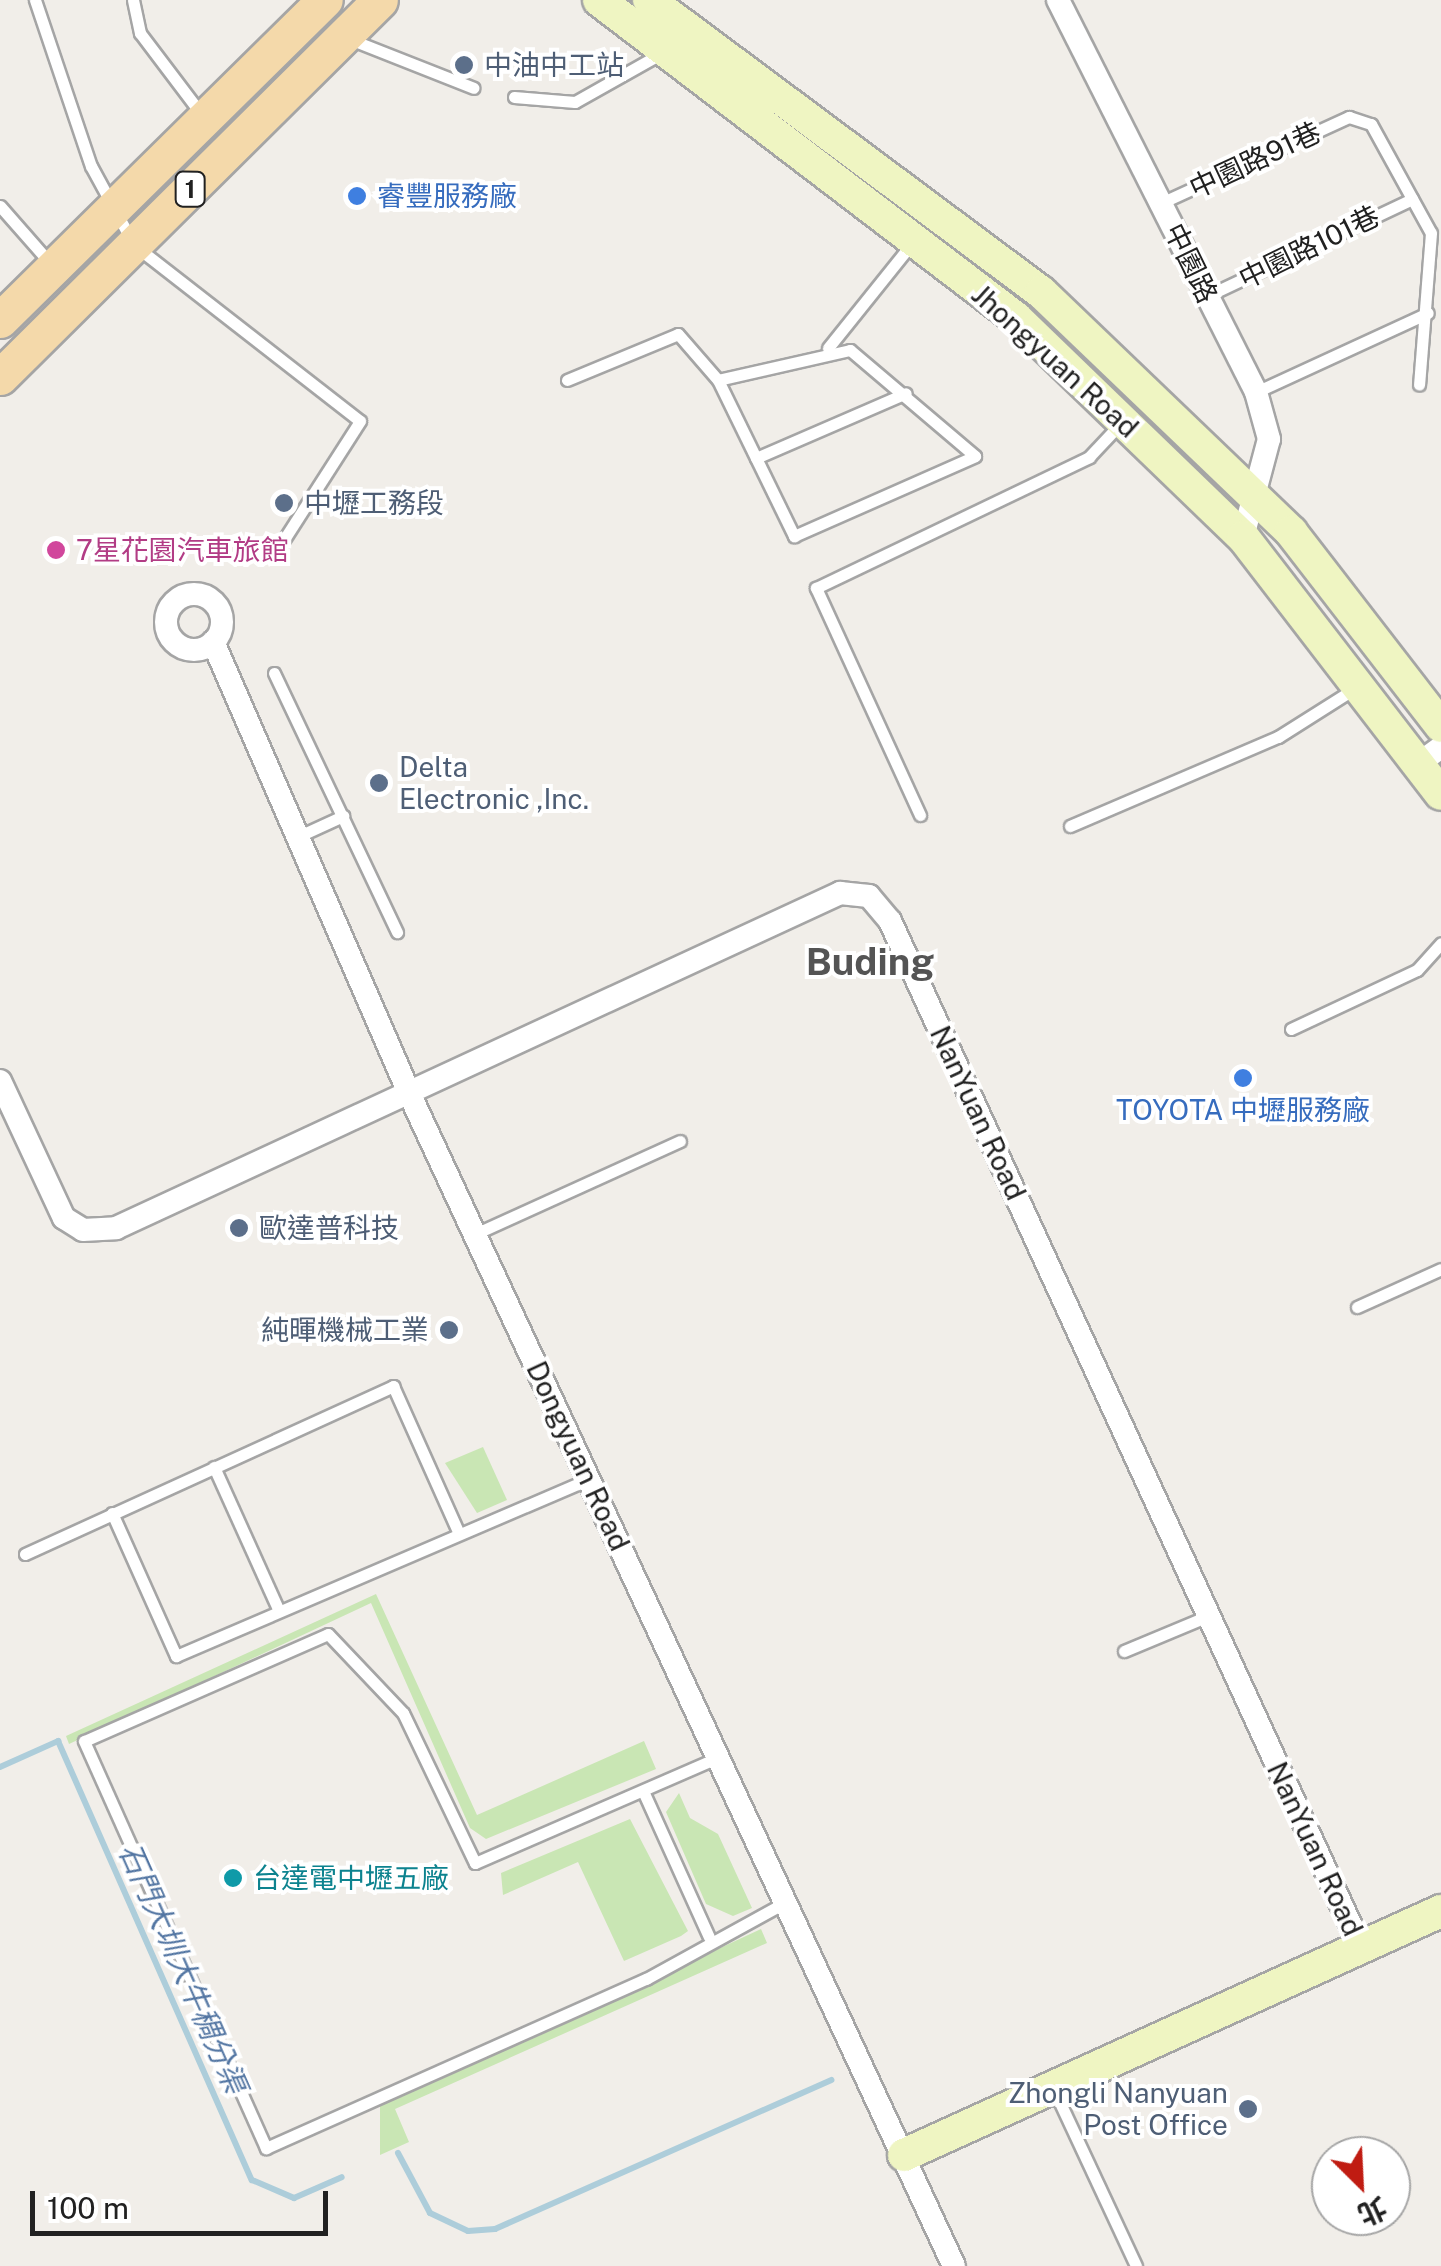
<!DOCTYPE html>
<meta charset="utf-8">
<style>
body{margin:0}
#map{position:relative;width:1441px;height:2266px;overflow:hidden;background:#f1eee9;font-family:"Public Sans","Noto Sans TC",sans-serif}
div>[style]{position:absolute}
.grass>*{inset:0;background:#c9e6b4}
.stream>*{height:6px;margin:-3px;padding:0 3px;transform-origin:3px;border-radius:3px;background:#adcdda}
.roads{filter:drop-shadow(2px 0 #a5a5a5) drop-shadow(-2px 0 #a5a5a5) drop-shadow(0 2px #a5a5a5) drop-shadow(0 -2px #a5a5a5)}
.lane>*{height:11px;margin:-5.5px;padding:0 5.5px;transform-origin:5.5px;border-radius:5.5px;background:#fff}
.street>*{height:22px;margin:-11px;padding:0 11px;transform-origin:11px;border-radius:11px;background:#fff}
.street>.ring{margin:-11px;padding:0;box-sizing:content-box;background:none;border:22px solid #fff;border-radius:50%}
.secondary>*{height:32px;margin:-16px;padding:0 16px;transform-origin:16px;border-radius:16px;background:#eff5c2}
.primary>*{height:35px;margin:-17.5px;padding:0 17.5px;transform-origin:17.5px;border-radius:17.5px;background:#f4d9aa}
.dots>*{width:28px;height:28px;translate:-50% -50%;box-sizing:border-box;border:5px solid #fff;border-radius:50%}
span{translate:-50% -50%;white-space:nowrap;text-align:center;line-height:1.15;-webkit-text-stroke:8px #fff;paint-order:stroke}
.shield-label span{padding:2px 8px;background:#fff;border:2px solid;border-radius:8px;-webkit-text-stroke-width:0}
.shield-label{font-size:25px;color:#212121;font-weight:700}
.service-label{font-size:28px;color:#4e5e75}
.left{translate:0 -50%;text-align:left}
.right{translate:-100% -50%;text-align:right}
.street-label{font-size:28px;color:#212121}
.shop-label{font-size:28px;color:#366cbe}
.hotel-label{font-size:28px;color:#b23c85}
.culture-label{font-size:28px;color:#0d838f}
.water-label{font-size:30px;color:#5275a2;font-style:italic}
.district-label{font-size:38px;color:#545454;font-weight:700}
.north{position:absolute;left:1311px;top:2136px;width:100px;height:100px;box-sizing:border-box;background:#fff;border:2px solid #a6a6a6;border-radius:50%;rotate:156deg;font-size:28px;font-weight:700;line-height:40px;text-align:center;color:#212121}
.north::after{content:'';display:block;margin:auto;width:35px;height:45px;background:#c01c12;clip-path:polygon(50% 0,100% 100%,50% 72%,0 100%)}
.scale{position:absolute;left:30px;top:2191px;width:298px;height:45px;box-sizing:border-box;border:5px solid #212121;border-top:0;padding-left:12px;font-size:30px;line-height:35px;white-space:nowrap;color:#212121;-webkit-text-stroke:8px #fff;paint-order:stroke}
</style>
<div id="map">
<div class="grass">
<div style="clip-path:polygon(483px 1447px,507px 1500px,477px 1513px,445px 1463px)"></div>
<div style="clip-path:polygon(376px 1594px,477px 1815px,644px 1741px,656px 1769px,486px 1839px,470px 1828px,371px 1603px,69px 1744px,66px 1736px)"></div>
<div style="clip-path:polygon(679px 1793px,690px 1818px,718px 1834px,752px 1908px,733px 1916px,706px 1904px,666px 1812px)"></div>
<div style="clip-path:polygon(630px 1819px,688px 1931px,681px 1936px,624px 1961px,578px 1862px,503px 1895px,501px 1873px)"></div>
<div style="clip-path:polygon(761px 1929px,767px 1943px,395px 2109px,409px 2142px,380px 2155px,380px 2106px)"></div>
</div>
<div class="stream">
<div style="left:0;top:1767px;width:64px;rotate:-24.1deg"></div>
<div style="left:58px;top:1741px;width:480px;rotate:66.2deg"></div>
<div style="left:252px;top:2180px;width:46px;rotate:23.2deg"></div>
<div style="left:294px;top:2198px;width:52px;rotate:-23.6deg"></div>
<div style="left:398px;top:2153px;width:68px;rotate:61.9deg"></div>
<div style="left:430px;top:2213px;width:42px;rotate:25.3deg"></div>
<div style="left:468px;top:2231px;width:27px;rotate:-4deg"></div>
<div style="left:495px;top:2229px;width:368px;rotate:-23.9deg"></div>
</div>
<div class="roads">
<div class="lane">
<div style="left:35px;top:0;width:175px;rotate:71.4deg"></div>
<div style="left:91px;top:166px;width:90px;rotate:61.4deg"></div>
<div style="left:134px;top:245px;width:286px;rotate:37.9deg"></div>
<div style="left:360px;top:421px;width:159px;rotate:122.7deg"></div>
<div style="left:133px;top:0;width:34px;rotate:78deg"></div>
<div style="left:140px;top:33px;width:103px;rotate:52.9deg"></div>
<div style="left:347px;top:38px;width:136px;rotate:21.5deg"></div>
<div style="left:514px;top:97px;width:61px;rotate:4.7deg"></div>
<div style="left:575px;top:102px;width:100px;rotate:-29.4deg"></div>
<div style="left:1161px;top:203px;width:207px;rotate:-24.6deg"></div>
<div style="left:1349px;top:117px;width:23px;rotate:18deg"></div>
<div style="left:1371px;top:124px;width:124px;rotate:61.2deg"></div>
<div style="left:1431px;top:233px;width:152px;rotate:94.5deg"></div>
<div style="left:0;top:206px;width:76px;rotate:48.7deg"></div>
<div style="left:1207px;top:296px;width:227px;rotate:-25.3deg"></div>
<div style="left:828px;top:348px;width:136px;rotate:-51.3deg"></div>
<div style="left:567px;top:380px;width:120px;rotate:-22.5deg"></div>
<div style="left:678px;top:334px;width:61px;rotate:49deg"></div>
<div style="left:718px;top:380px;width:174px;rotate:64deg"></div>
<div style="left:794px;top:536px;width:198px;rotate:-23.8deg"></div>
<div style="left:975px;top:456px;width:164px;rotate:-139.7deg"></div>
<div style="left:850px;top:350px;width:135px;rotate:167.2deg"></div>
<div style="left:1256px;top:392px;width:189px;rotate:-24.7deg"></div>
<div style="left:756px;top:458px;width:163px;rotate:-23.4deg"></div>
<div style="left:274px;top:673px;width:287px;rotate:64.6deg"></div>
<div style="left:920px;top:815px;width:250px;rotate:-114.6deg"></div>
<div style="left:816px;top:588px;width:303px;rotate:-25.6deg"></div>
<div style="left:1089px;top:457px;width:48px;rotate:-46.7deg"></div>
<div style="left:1070px;top:826px;width:226px;rotate:-23.2deg"></div>
<div style="left:1278px;top:737px;width:90px;rotate:-32.3deg"></div>
<div style="left:297px;top:837px;width:51px;rotate:-24.5deg"></div>
<div style="left:1291px;top:1029px;width:139px;rotate:-25.1deg"></div>
<div style="left:1417px;top:970px;width:36px;rotate:-48deg"></div>
<div style="left:475px;top:1234px;width:225px;rotate:-24.4deg"></div>
<div style="left:1357px;top:1307px;width:92px;rotate:-24.3deg"></div>
<div style="left:214px;top:1467px;width:156px;rotate:65.7deg"></div>
<div style="left:112px;top:1513px;width:157px;rotate:65.9deg"></div>
<div style="left:176px;top:1656px;width:449px;rotate:-23.2deg"></div>
<div style="left:25px;top:1554px;width:405px;rotate:-24.5deg"></div>
<div style="left:393px;top:1386px;width:159px;rotate:65.9deg"></div>
<div style="left:1124px;top:1651px;width:91px;rotate:-22.6deg"></div>
<div style="left:719px;top:1757px;width:266px;rotate:156.5deg"></div>
<div style="left:475px;top:1863px;width:166px;rotate:-115.6deg"></div>
<div style="left:403px;top:1713px;width:109px;rotate:-133.5deg"></div>
<div style="left:328px;top:1634px;width:266px;rotate:156.3deg"></div>
<div style="left:84px;top:1741px;width:446px;rotate:65.9deg"></div>
<div style="left:266px;top:2148px;width:416px;rotate:-24deg"></div>
<div style="left:646px;top:1979px;width:160px;rotate:-28.8deg"></div>
<div style="left:643px;top:1791px;width:160px;rotate:65.7deg"></div>
<div style="left:1055px;top:2092px;width:192px;rotate:65deg"></div>
</div>
<div class="street">
<div style="left:1058px;top:0;width:439px;rotate:63.2deg"></div>
<div style="left:1256px;top:392px;width:49px;rotate:74.5deg"></div>
<div style="left:1269px;top:439px;width:101px;rotate:104.9deg"></div>
<div class="ring" style="left:166px;top:594px;width:34px;height:34px"></div>
<div style="left:213px;top:642px;width:492px;rotate:66.5deg"></div>
<div style="left:409px;top:1093px;width:1293px;rotate:65.08deg"></div>
<div style="left:1418px;top:764px;width:29px;rotate:-36deg"></div>
<div style="left:0;top:1081px;width:151px;rotate:65deg"></div>
<div style="left:64px;top:1218px;width:22px;rotate:32deg"></div>
<div style="left:83px;top:1230px;width:33px;rotate:-3deg"></div>
<div style="left:116px;top:1228px;width:798px;rotate:-24.83deg"></div>
<div style="left:840px;top:893px;width:29px;rotate:6deg"></div>
<div style="left:869px;top:896px;width:33px;rotate:50deg"></div>
<div style="left:890px;top:921px;width:1130px;rotate:65.36deg"></div>
</div>
<div class="secondary">
<div style="left:599px;top:0;width:524px;rotate:37.33deg"></div>
<div style="left:1016px;top:318px;width:315px;rotate:44deg"></div>
<div style="left:1243px;top:537px;width:324px;rotate:52.4deg"></div>
<div style="left:649px;top:0;width:489px;rotate:36.7deg"></div>
<div style="left:1041px;top:292px;width:347px;rotate:43.8deg"></div>
<div style="left:1291px;top:532px;width:245px;rotate:52.3deg"></div>
<div style="left:904px;top:2155px;width:590px;rotate:-24.44deg"></div>
</div>
<div class="primary">
<div style="left:0;top:320px;width:456px;rotate:-44.6deg"></div>
<div style="left:0;top:377px;width:535px;rotate:-44.77deg"></div>
</div>
</div>
<div class="dots">
<div style="left:464px;top:65px;background:#5c6f8a"></div>
<div style="left:357px;top:196px;background:#3f7fe0"></div>
<div style="left:284px;top:503px;background:#5c6f8a"></div>
<div style="left:56px;top:550px;background:#d1479c"></div>
<div style="left:379px;top:783px;background:#5c6f8a"></div>
<div style="left:1243px;top:1078px;background:#3f7fe0"></div>
<div style="left:239px;top:1228px;background:#5c6f8a"></div>
<div style="left:449px;top:1330px;background:#5c6f8a"></div>
<div style="left:233px;top:1878px;background:#0f9aa8"></div>
<div style="left:1248px;top:2109px;background:#5c6f8a"></div>
</div>
<div class="shield-label">
<span style="left:190px;top:189px">1</span>
</div>
<div class="service-label">
<span class="left" style="left:484px;top:65px">中油中工站</span>
<span class="left" style="left:304px;top:503px">中壢工務段</span>
<span class="left" style="left:399px;top:783px">Delta<br>Electronic ,Inc.</span>
<span class="left" style="left:259px;top:1228px">歐達普科技</span>
<span class="right" style="left:429px;top:1330px">純暉機械工業</span>
<span class="right" style="left:1228px;top:2109px">Zhongli Nanyuan<br>Post Office</span>
</div>
<div class="street-label">
<span style="left:1255px;top:160px;rotate:-25deg">中園路91巷</span>
<span style="left:1309px;top:247px;rotate:-26deg">中園路101巷</span>
<span style="left:1191px;top:263px;rotate:64deg">中園路</span>
<span style="left:1055px;top:361px;rotate:42deg">Jhongyuan Road</span>
<span style="left:978px;top:1113px;rotate:65deg">NanYuan Road</span>
<span style="left:578px;top:1456px;rotate:65deg">Dongyuan Road</span>
<span style="left:1315px;top:1849px;rotate:65deg">NanYuan Road</span>
</div>
<div class="shop-label">
<span class="left" style="left:377px;top:196px">睿豐服務廠</span>
<span style="left:1243px;top:1110px">TOYOTA 中壢服務廠</span>
</div>
<div class="hotel-label">
<span class="left" style="left:76px;top:550px">7星花園汽車旅館</span>
</div>
<div class="culture-label">
<span class="left" style="left:253px;top:1878px">台達電中壢五廠</span>
</div>
<div class="water-label">
<span style="left:183px;top:1968px;rotate:66deg">石門大圳大牛稠分渠</span>
</div>
<div class="district-label">
<span style="left:870px;top:962px">Buding</span>
</div>
<div class="north">北</div>
<div class="scale">100 m</div>
</div>
